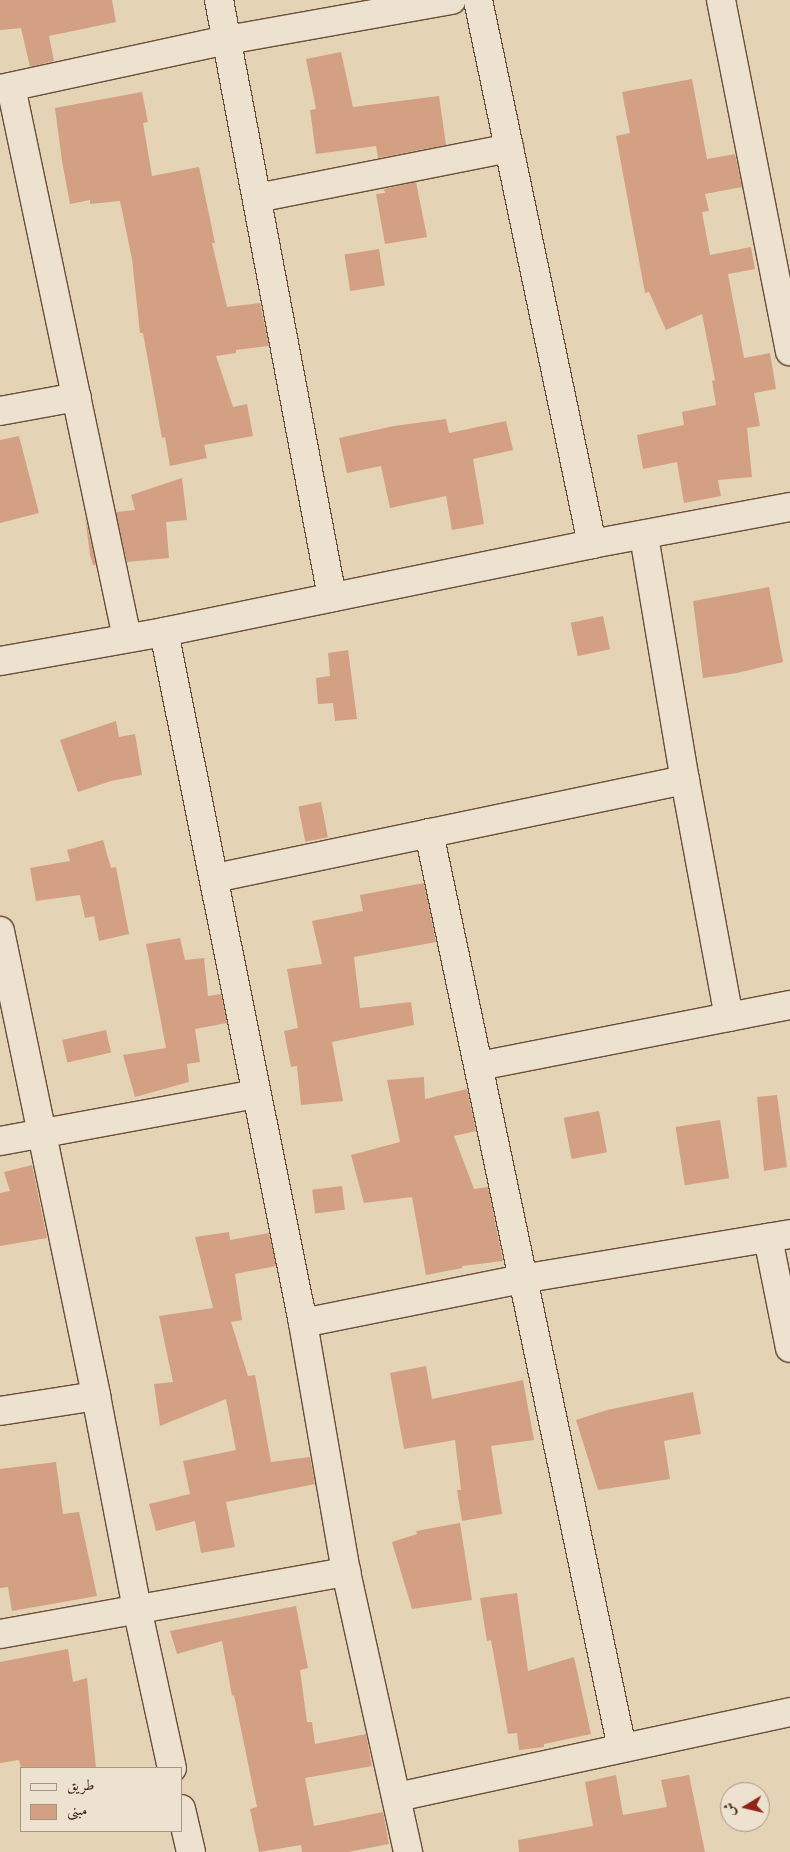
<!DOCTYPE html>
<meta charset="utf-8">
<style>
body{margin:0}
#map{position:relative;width:790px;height:1852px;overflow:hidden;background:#e4d3b5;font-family:Vollkorn,Amiri,serif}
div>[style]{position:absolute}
.building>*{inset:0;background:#d4a083;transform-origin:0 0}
.roads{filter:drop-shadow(1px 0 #694d39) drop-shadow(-1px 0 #694d39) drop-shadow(0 1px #694d39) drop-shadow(0 -1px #694d39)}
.minor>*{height:28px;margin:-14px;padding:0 14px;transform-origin:14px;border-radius:14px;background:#ede2cf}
span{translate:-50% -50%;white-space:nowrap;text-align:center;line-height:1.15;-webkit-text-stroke:4.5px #ede2cf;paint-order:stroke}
.legend{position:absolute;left:20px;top:1767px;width:162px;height:65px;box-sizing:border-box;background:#ede2cf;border:1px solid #a89483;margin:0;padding:6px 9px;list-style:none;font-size:15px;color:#402010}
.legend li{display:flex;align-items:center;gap:10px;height:25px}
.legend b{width:25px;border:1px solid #a89483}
.north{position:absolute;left:720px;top:1782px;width:50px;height:50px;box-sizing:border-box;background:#ede2cf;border:1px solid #a89483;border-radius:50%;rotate:261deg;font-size:14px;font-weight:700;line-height:20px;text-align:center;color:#402010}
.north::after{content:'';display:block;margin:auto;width:18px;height:22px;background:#8f2418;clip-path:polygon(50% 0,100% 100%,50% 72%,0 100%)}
</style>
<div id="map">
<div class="building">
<div style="clip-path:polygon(0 0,112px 0,116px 22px,49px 36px,54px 61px,30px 67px,21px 28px,0 30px)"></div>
<div style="clip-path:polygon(341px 52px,353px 107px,439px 96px,446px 145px,378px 158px,376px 146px,316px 154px,310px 110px,316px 109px,306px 59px)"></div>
<div style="clip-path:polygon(692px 79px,707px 159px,735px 154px,742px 187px,705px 194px,709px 211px,702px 212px,710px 255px,751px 247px,755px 269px,728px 274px,744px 358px,770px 353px,776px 389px,754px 393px,760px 426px,747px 428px,752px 477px,718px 480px,721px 496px,684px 503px,677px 462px,643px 469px,637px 435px,684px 425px,682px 412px,716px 405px,712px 381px,715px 380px,702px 314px,666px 330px,649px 292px,645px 293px,616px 136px,630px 133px,622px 92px)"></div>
<div style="clip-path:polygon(142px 92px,148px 122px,143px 123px,152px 176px,199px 167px,215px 243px,212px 243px,227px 307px,260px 303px,269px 346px,236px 350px,236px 353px,216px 356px,233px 407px,247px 404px,253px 436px,204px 445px,207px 458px,170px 466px,165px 437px,162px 438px,143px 333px,140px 333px,132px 259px,120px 201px,90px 204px,90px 200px,70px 204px,62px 161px,55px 108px)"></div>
<div style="clip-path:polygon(416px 182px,427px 237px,385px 244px,376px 194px,385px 193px,384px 189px)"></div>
<div style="left:379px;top:249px;width:37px;height:35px;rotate:81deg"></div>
<div style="clip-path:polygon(446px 419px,449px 433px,506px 421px,513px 450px,473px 459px,484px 524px,452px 530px,446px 496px,390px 508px,381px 466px,347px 473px,339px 438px,394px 426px)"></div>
<div style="clip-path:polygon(19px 436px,39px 513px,0 523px,0 440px)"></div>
<div style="clip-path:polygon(182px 478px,187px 520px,166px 522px,169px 558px,127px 562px,116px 512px,135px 510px,131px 495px)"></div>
<div style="clip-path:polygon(85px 516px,96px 565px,93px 565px,90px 555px)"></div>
<div style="clip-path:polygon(769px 587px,783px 662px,737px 673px,703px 678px,693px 601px)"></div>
<div style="left:603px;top:616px;width:34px;height:33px;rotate:78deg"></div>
<div style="clip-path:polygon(348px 650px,357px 719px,335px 721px,333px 703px,318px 704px,316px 678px,330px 676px,328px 653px)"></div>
<div style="clip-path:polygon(116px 721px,119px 737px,135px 734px,142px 775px,111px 781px,78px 792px,60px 740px)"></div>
<div style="left:321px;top:802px;width:36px;height:23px;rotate:79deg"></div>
<div style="clip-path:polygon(103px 840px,111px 868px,116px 867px,129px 934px,99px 941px,94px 916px,85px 918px,80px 895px,36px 901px,30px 868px,70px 861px,67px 850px)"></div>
<div style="clip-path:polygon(424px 883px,436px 942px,354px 957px,360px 1008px,411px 1002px,414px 1025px,332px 1042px,343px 1101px,301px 1105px,297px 1066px,291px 1067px,284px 1031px,298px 1028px,287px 969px,322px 964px,312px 921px,363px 911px,360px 895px)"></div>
<div style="clip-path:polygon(180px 938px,185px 960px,204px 958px,208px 996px,221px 994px,227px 1023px,195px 1029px,200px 1062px,187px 1064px,189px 1082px,135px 1097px,123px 1055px,166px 1048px,146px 944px)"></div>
<div style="left:106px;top:1030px;width:23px;height:45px;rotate:77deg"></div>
<div style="clip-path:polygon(424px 1077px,425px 1099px,467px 1089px,476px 1131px,454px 1136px,474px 1189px,488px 1187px,503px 1261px,462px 1266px,462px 1268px,426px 1275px,412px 1197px,364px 1203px,351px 1155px,400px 1142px,387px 1080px)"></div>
<div style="clip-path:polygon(777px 1095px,787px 1167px,764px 1171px,757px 1097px)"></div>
<div style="left:599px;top:1111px;width:42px;height:36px;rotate:79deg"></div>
<div style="left:720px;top:1120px;width:59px;height:45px;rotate:81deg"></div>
<div style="clip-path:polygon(32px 1165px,47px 1238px,0 1246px,0 1193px,10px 1191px,4px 1172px)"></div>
<div style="left:342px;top:1186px;width:24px;height:30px;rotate:83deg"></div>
<div style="clip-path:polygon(229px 1232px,230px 1240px,269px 1233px,276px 1266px,235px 1274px,242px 1320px,231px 1322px,248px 1376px,255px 1375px,271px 1462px,310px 1457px,315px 1484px,226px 1502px,235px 1547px,201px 1553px,195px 1521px,156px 1531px,149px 1504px,190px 1494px,183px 1461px,236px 1450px,226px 1399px,160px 1426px,154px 1384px,173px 1382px,159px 1316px,213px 1308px,195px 1237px)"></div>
<div style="clip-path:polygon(426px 1366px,432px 1399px,523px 1380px,534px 1440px,491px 1446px,502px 1514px,462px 1521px,457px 1490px,461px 1490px,455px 1440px,404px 1449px,390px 1373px)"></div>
<div style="clip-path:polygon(693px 1392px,701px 1434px,664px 1441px,670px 1479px,598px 1490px,576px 1420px,607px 1410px)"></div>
<div style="clip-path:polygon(56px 1462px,63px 1514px,79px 1512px,97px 1596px,12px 1611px,8px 1587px,0 1588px,0 1469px)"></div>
<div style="clip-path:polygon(460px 1523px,472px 1600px,412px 1609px,392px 1542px,417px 1534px,416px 1531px)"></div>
<div style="clip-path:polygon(517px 1593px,528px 1671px,574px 1657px,591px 1734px,544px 1744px,544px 1747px,519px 1750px,517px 1733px,508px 1734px,491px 1640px,487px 1641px,480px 1598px)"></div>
<div style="clip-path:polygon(296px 1606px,308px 1668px,300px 1670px,307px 1722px,312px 1722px,315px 1744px,366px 1734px,372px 1766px,305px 1778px,314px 1826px,383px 1812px,389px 1844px,348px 1852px,302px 1852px,301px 1845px,259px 1852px,250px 1809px,257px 1807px,234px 1695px,232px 1696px,222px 1641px,177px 1654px,170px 1631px)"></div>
<div style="clip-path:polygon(68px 1649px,73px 1682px,87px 1678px,96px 1768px,21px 1768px,19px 1760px,0 1763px,0 1662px)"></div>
<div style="clip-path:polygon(616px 1775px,623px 1815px,667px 1807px,661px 1780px,689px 1775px,705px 1852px,519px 1852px,518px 1840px,593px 1826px,585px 1782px)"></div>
</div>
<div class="roads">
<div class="minor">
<div style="left:219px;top:0;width:608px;rotate:79.28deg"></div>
<div style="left:478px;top:0;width:556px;rotate:78.16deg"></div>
<div style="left:721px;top:0;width:358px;rotate:78.9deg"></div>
<div style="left:11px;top:87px;width:563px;rotate:78.11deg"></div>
<div style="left:0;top:89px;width:232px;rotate:-12.2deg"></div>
<div style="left:227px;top:40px;width:228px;rotate:-10.1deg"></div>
<div style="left:257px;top:198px;width:257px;rotate:-11.2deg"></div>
<div style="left:0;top:411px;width:78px;rotate:-10.3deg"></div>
<div style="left:644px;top:536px;width:247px;rotate:80.5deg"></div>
<div style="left:685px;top:780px;width:241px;rotate:79.5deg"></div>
<div style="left:164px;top:632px;width:705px;rotate:78.63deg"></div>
<div style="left:303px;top:1323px;width:253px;rotate:80.2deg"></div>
<div style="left:346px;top:1572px;width:287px;rotate:77.5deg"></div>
<div style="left:0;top:661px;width:167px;rotate:-10deg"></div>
<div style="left:164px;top:632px;width:437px;rotate:-11.6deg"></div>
<div style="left:592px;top:544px;width:201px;rotate:-10.6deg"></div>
<div style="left:429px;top:833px;width:935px;rotate:78.09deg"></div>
<div style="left:215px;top:878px;width:480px;rotate:-11.8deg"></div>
<div style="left:0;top:931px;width:475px;rotate:78.3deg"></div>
<div style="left:96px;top:1396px;width:216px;rotate:79.1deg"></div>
<div style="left:137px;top:1608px;width:164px;rotate:77.7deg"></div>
<div style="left:479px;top:1066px;width:317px;rotate:-11.1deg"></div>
<div style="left:0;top:1141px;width:260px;rotate:-10.4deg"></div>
<div style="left:768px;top:1238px;width:112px;rotate:78.7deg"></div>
<div style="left:303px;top:1323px;width:223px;rotate:-11.4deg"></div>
<div style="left:522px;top:1279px;width:272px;rotate:-9.5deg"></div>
<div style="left:0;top:1411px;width:97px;rotate:-8.9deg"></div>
<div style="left:0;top:1634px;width:352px;rotate:-10.2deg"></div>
<div style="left:397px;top:1797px;width:402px;rotate:-12.2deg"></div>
<div style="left:181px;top:1809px;width:44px;rotate:76.9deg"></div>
</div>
</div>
<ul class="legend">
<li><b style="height:6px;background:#ede2cf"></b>طريق</li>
<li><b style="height:14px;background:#d4a083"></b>مبنى</li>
</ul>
<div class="north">ش</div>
</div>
